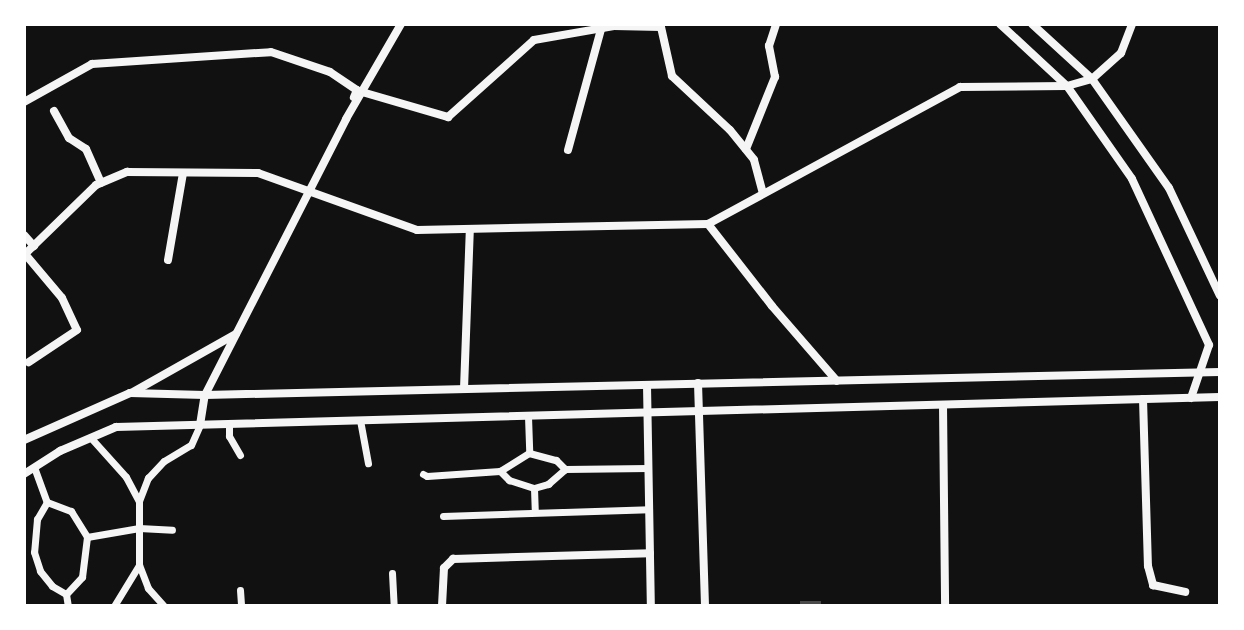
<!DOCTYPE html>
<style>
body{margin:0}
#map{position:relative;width:1244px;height:630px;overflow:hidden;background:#111;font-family:Lato,sans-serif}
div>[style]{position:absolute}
.building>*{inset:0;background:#4a4a4a;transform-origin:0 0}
.pedestrian>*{height:7px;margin:-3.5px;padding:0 3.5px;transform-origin:3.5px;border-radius:3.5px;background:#f5f5f5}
.minor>*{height:8px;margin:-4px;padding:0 4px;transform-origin:4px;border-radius:4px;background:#f5f5f5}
span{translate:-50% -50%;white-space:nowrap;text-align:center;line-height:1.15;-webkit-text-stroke:8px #fff;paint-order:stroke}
.frame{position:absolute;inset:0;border:26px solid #fff;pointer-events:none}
</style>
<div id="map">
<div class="building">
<div style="left:800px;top:601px;width:21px;height:5px"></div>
</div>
<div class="pedestrian">
<div style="left:528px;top:416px;width:37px;rotate:88deg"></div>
<div style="left:360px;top:420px;width:44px;rotate:79.5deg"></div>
<div style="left:229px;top:424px;width:12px;rotate:90deg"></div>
<div style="left:229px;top:436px;width:22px;rotate:60deg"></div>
<div style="left:91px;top:438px;width:52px;rotate:48.1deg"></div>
<div style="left:126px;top:477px;width:27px;rotate:62deg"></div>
<div style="left:34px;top:467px;width:37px;rotate:70deg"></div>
<div style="left:47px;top:502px;width:26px;rotate:21deg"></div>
<div style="left:71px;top:511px;width:31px;rotate:58deg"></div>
<div style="left:87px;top:537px;width:40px;rotate:97.1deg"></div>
<div style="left:82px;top:577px;width:23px;rotate:133deg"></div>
<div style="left:66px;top:594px;width:12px;rotate:81deg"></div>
<div style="left:500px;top:471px;width:13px;rotate:45deg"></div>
<div style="left:509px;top:480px;width:26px;rotate:18deg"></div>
<div style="left:534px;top:488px;width:15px;rotate:-16deg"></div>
<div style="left:548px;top:484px;width:23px;rotate:-41deg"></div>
<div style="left:565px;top:469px;width:83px;rotate:-0.7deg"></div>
<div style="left:423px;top:474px;width:4px;rotate:27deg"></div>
<div style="left:427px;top:476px;width:73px;rotate:-3.9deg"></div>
<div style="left:500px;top:471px;width:34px;rotate:-32deg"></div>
<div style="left:529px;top:453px;width:28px;rotate:15deg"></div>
<div style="left:556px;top:460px;width:13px;rotate:45deg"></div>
<div style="left:534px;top:488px;width:24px;rotate:88deg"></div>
<div style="left:47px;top:502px;width:20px;rotate:120deg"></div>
<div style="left:37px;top:519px;width:33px;rotate:95deg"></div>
<div style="left:34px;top:552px;width:20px;rotate:72deg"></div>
<div style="left:40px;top:571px;width:19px;rotate:51deg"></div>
<div style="left:52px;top:586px;width:16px;rotate:30deg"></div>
<div style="left:443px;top:516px;width:206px;rotate:-1.9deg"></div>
<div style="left:87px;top:537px;width:53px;rotate:-9.8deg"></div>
<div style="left:139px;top:528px;width:33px;rotate:3deg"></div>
<div style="left:392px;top:573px;width:33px;rotate:87deg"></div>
<div style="left:240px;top:590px;width:16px;rotate:86deg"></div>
<div style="left:114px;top:606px;width:48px;rotate:-58.6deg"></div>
<div style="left:164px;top:606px;width:24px;rotate:-132deg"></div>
<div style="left:148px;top:588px;width:25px;rotate:-111deg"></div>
<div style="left:139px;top:565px;width:64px;rotate:-90deg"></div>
<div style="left:139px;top:501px;width:25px;rotate:-69deg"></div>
<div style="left:148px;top:478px;width:23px;rotate:-47deg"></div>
<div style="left:164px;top:461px;width:31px;rotate:-31deg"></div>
<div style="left:191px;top:445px;width:22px;rotate:-66deg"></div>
</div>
<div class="minor">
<div style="left:1000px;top:24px;width:91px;rotate:42.8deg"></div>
<div style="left:1067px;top:86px;width:113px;rotate:55deg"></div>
<div style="left:1132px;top:179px;width:183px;rotate:65.1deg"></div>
<div style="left:1209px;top:345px;width:56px;rotate:108.8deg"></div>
<div style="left:1032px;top:24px;width:81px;rotate:42.5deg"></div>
<div style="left:1092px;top:79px;width:133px;rotate:54.8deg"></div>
<div style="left:1169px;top:188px;width:119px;rotate:64.7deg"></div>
<div style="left:362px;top:92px;width:90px;rotate:16.2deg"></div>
<div style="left:448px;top:117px;width:115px;rotate:-41.8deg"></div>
<div style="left:534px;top:40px;width:81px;rotate:-9.9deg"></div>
<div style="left:614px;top:26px;width:47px;rotate:1.2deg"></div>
<div style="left:661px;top:27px;width:50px;rotate:77.3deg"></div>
<div style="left:672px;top:76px;width:79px;rotate:43deg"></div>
<div style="left:730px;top:130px;width:38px;rotate:51deg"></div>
<div style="left:754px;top:160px;width:34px;rotate:75deg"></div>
<div style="left:24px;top:102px;width:78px;rotate:-29.2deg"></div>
<div style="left:92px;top:64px;width:179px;rotate:-3.8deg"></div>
<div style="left:271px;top:52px;width:62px;rotate:18.7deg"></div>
<div style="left:330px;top:72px;width:32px;rotate:34deg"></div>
<div style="left:357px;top:90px;width:8px;rotate:113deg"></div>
<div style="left:54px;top:111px;width:31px;rotate:61deg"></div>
<div style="left:69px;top:138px;width:20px;rotate:33deg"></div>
<div style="left:86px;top:149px;width:37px;rotate:66deg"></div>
<div style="left:746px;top:149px;width:78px;rotate:-68.1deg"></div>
<div style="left:775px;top:77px;width:32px;rotate:-101deg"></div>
<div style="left:769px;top:46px;width:23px;rotate:-72deg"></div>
<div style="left:568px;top:150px;width:125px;rotate:-74.7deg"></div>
<div style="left:708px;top:224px;width:104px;rotate:52deg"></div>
<div style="left:772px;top:306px;width:99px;rotate:49.1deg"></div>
<div style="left:24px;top:235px;width:15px;rotate:48deg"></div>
<div style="left:25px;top:254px;width:57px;rotate:49.9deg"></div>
<div style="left:62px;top:298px;width:35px;rotate:65deg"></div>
<div style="left:77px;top:330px;width:58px;rotate:146.3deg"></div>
<div style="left:24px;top:255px;width:100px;rotate:-44.2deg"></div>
<div style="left:96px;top:185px;width:34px;rotate:-23deg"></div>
<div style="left:127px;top:172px;width:131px;rotate:0.4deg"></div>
<div style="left:258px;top:173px;width:169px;rotate:19.7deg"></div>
<div style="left:417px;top:230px;width:291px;rotate:-1.2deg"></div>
<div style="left:708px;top:224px;width:287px;rotate:-28.5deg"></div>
<div style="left:960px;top:87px;width:107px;rotate:-0.5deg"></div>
<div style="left:1067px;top:86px;width:26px;rotate:-16deg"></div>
<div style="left:1092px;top:79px;width:39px;rotate:-42deg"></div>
<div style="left:1121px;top:53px;width:31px;rotate:-69deg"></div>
<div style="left:168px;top:260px;width:88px;rotate:-80.2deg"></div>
<div style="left:698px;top:383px;width:223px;rotate:88.2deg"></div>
<div style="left:647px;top:385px;width:221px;rotate:89deg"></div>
<div style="left:464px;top:389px;width:160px;rotate:-87.9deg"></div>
<div style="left:133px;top:392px;width:118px;rotate:-29.4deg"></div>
<div style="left:1143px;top:399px;width:167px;rotate:88.3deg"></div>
<div style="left:1148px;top:566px;width:20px;rotate:75deg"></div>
<div style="left:1153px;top:585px;width:33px;rotate:12deg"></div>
<div style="left:943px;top:405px;width:201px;rotate:89.4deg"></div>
<div style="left:200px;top:425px;width:30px;rotate:-81deg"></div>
<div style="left:205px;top:395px;width:310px;rotate:-62.9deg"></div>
<div style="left:346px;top:119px;width:110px;rotate:-59.9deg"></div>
<div style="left:24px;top:440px;width:116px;rotate:-23.9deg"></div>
<div style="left:130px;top:393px;width:75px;rotate:1.5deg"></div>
<div style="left:205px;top:395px;width:1015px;rotate:-1.3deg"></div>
<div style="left:24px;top:474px;width:43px;rotate:-32.6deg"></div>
<div style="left:60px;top:451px;width:61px;rotate:-23.2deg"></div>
<div style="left:116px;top:427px;width:1104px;rotate:-1.56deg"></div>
<div style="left:442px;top:606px;width:38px;rotate:-87deg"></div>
<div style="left:444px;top:568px;width:13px;rotate:-45deg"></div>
<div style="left:453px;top:559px;width:197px;rotate:-1.7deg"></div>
</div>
<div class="frame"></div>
</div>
